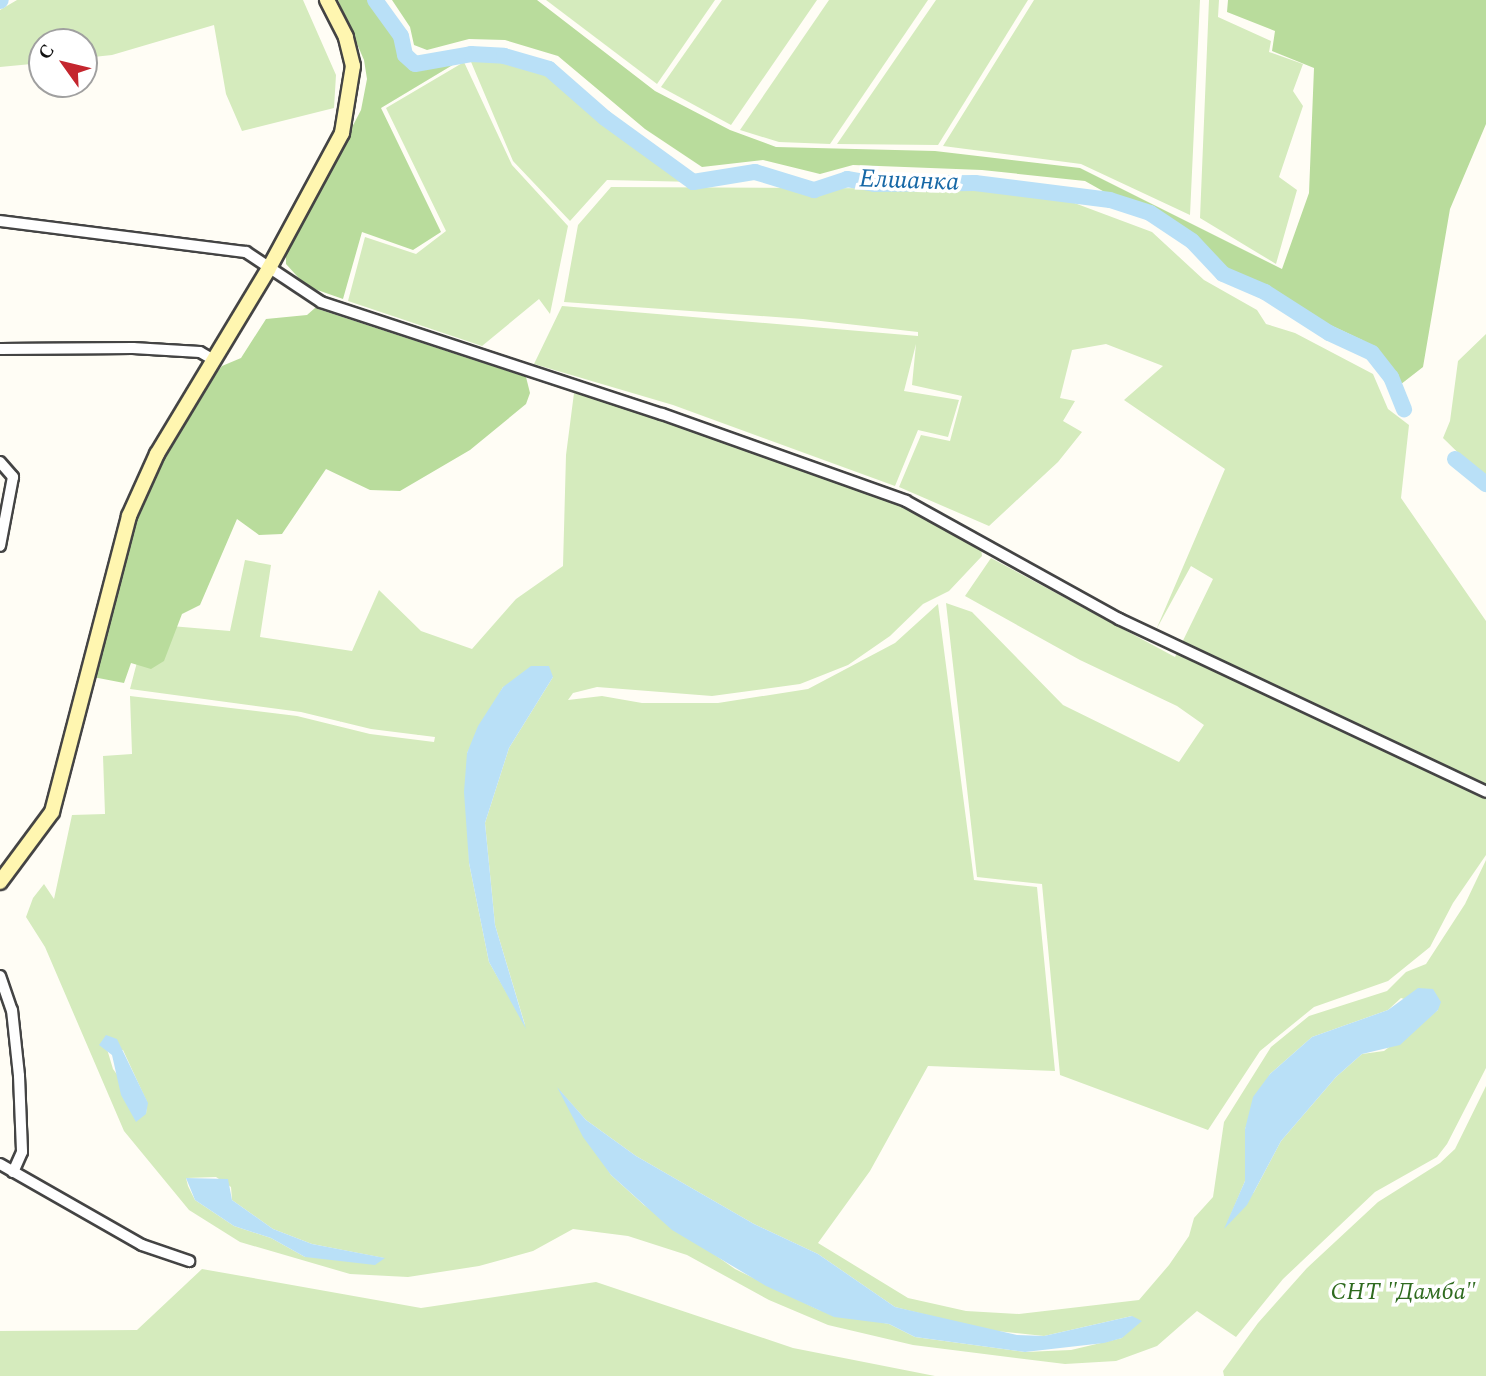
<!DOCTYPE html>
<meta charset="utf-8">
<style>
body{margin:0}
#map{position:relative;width:1486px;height:1376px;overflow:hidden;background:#fffdf5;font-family:Spectral,serif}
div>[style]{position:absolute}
.green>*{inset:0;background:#d5ebbd}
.forest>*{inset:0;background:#b9dc9c}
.water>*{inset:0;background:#b9e0f7}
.river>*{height:16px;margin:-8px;padding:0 8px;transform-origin:8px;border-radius:8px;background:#b9e0f7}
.roads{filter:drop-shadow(2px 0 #444) drop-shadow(-2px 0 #444) drop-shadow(0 2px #444) drop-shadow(0 -2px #444)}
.street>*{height:10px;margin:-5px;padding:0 5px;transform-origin:5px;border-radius:5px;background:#fff}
.secondary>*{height:14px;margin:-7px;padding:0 7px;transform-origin:7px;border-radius:7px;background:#fff6b0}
span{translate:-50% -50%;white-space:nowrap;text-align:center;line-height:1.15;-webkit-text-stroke:7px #fff;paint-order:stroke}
.park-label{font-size:24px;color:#2f6b1f;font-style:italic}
.water-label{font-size:26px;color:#1768a6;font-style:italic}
.north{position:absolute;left:28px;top:28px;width:70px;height:70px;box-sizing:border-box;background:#fff;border:2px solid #a0a0a0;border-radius:50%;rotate:304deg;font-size:19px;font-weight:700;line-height:28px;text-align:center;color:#111}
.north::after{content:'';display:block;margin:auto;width:24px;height:32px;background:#c4262e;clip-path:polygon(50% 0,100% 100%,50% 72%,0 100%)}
</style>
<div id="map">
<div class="green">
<div style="clip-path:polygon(17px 0,303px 0,336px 75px,334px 108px,242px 131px,226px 94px,214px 25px,112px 55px,84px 58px,84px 42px,42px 42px,42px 63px,0 67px,0 10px)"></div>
<div style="clip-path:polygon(546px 0,715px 0,657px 84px)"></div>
<div style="clip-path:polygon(722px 0,817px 0,731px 125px,661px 87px)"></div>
<div style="clip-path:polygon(829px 0,928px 0,830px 144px,779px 142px,740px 130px)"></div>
<div style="clip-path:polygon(936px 0,1028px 0,938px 145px,837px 144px)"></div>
<div style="clip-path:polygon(1034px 0,1200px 0,1190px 215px,1081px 164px,943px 146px)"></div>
<div style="clip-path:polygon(1209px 0,1219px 0,1218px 17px,1271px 41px,1269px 52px,1303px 64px,1293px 91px,1303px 106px,1279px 177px,1297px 190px,1276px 264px,1200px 218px)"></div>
<div style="clip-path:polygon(466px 50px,553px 66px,696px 182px,607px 180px,570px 221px,513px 161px)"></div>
<div style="clip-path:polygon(464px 62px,512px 165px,568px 226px,550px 314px,539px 299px,482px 346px,348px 301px,365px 237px,416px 254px,446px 231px,386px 108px)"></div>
<div style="clip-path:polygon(611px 187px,1012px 189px,1061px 198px,1152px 232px,1204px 280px,1257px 310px,1266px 324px,1295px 333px,1373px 374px,1388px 409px,1409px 425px,1401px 498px,1486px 621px,1486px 855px,1453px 903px,1430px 947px,1388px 981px,1314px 1007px,1260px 1051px,1208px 1130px,1060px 1075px,1042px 884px,977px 877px,946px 603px,972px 612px,1063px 705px,1179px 762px,1204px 725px,1177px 706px,1080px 660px,965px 596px,991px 558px,1175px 657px,1213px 579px,1191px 566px,1156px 630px,1225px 469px,1124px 400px,1163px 366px,1106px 344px,1072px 350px,1060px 398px,1075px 401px,1063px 421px,1082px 432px,1058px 462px,989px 526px,899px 487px,921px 435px,950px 441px,962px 396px,912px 385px,916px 344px,904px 391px,959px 400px,948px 437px,918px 430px,895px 486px,673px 405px,534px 364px,562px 306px,918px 336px,918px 332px,803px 319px,564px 302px,578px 225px)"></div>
<div style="clip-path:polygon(1486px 334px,1486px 480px,1443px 438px,1450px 421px,1458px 361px)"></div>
<div style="clip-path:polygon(evenodd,574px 393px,687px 427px,906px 507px,981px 548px,982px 556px,949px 591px,923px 604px,890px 636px,848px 665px,800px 684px,712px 696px,597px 687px,573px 693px,568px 700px,602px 696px,642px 703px,718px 703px,808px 689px,895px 643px,938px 604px,974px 880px,1037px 887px,1055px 1071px,928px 1066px,870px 1171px,818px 1243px,908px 1298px,966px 1311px,1019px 1314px,1139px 1300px,1169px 1265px,1189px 1236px,1194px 1218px,1213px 1197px,1224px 1122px,1271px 1047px,1309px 1016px,1387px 991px,1406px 972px,1426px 964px,1465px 904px,1486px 860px,1486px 1068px,1447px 1144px,1437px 1157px,1375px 1192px,1283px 1279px,1236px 1337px,1197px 1311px,1157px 1346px,1116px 1361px,1065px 1364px,913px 1345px,828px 1325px,769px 1300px,687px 1255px,628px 1236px,573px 1229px,533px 1251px,479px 1266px,408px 1277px,350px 1274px,240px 1242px,189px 1210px,124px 1131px,45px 947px,26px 917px,33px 898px,44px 884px,54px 899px,72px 815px,105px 814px,103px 756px,132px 754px,130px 696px,297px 716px,370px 734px,434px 742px,435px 737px,371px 729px,301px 712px,130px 689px,147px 624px,230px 631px,245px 560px,271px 565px,260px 637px,352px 651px,379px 590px,421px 631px,472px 649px,516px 599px,563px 566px,566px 455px,574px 393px,553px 677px,509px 748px,485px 823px,495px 925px,525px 1025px,489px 962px,469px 863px,467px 753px,503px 687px,553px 677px,574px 393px,1401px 998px,1438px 1010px,1384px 1051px,1362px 1054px,1336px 1077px,1281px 1141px,1254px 1192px,1226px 1226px,1245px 1181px,1245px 1129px,1270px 1074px,1312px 1037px,1388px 1010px,1401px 998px,574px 393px,107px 1049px,123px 1050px,147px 1102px,146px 1114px,113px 1069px,107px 1049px,574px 393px,560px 1091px,586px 1120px,636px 1156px,754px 1224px,818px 1254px,895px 1307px,987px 1330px,1044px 1336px,1132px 1316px,1122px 1338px,1071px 1350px,1025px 1352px,915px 1337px,889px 1324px,819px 1310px,735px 1269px,644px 1205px,611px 1175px,560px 1091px,574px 393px,216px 1177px,231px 1187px,232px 1200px,273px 1229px,312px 1244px,384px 1258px,305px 1257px,271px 1238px,234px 1226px,195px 1200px,188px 1186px,186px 1178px,216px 1177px)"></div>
<div style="clip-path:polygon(1486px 1086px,1486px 1376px,1224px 1376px,1223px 1371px,1258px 1323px,1307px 1268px,1378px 1202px,1440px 1163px,1455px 1149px)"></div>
<div style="clip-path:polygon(202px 1269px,421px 1308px,596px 1282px,793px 1348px,935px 1376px,0 1376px,0 1331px,137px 1330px)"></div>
</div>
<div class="forest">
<div style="clip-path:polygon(338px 0,380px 0,413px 58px,462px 53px,461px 60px,381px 108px,441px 232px,413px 250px,362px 232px,343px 299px,306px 286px,286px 264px,286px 254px,361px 110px,367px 79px,364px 60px)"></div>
<div style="clip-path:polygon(392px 0,537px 0,655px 91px,730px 130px,776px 147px,935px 151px,1080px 168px,1282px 269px,1309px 193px,1314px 68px,1272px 51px,1275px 31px,1227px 12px,1228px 0,1486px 0,1486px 124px,1450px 209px,1423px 367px,1396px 388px,1391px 368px,1362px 340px,1307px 314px,1248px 277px,1225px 270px,1189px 235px,1146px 206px,1117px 199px,1085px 181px,982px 170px,853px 165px,820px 174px,763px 160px,702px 167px,645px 129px,558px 56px,505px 40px,469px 39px,427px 50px,414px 45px,410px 27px)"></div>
<div style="clip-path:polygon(315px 308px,526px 377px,530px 393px,526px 404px,470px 450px,400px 491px,370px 490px,326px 469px,282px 534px,259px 535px,237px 519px,200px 605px,182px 614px,164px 661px,151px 669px,131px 663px,124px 683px,93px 677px,133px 524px,157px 468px,203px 391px,222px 366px,241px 358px,266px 319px,307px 315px)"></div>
</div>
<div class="water">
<div style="clip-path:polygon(531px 666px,549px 666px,553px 677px,509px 748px,485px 823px,495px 925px,526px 1029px,489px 962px,469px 863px,464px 792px,467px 753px,478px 726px,503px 687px)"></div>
<div style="clip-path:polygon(1418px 988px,1433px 989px,1441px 1002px,1438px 1010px,1400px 1045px,1362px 1054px,1336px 1077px,1281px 1141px,1247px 1205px,1224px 1229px,1245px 1181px,1245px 1129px,1253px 1097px,1270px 1074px,1312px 1037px,1388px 1010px)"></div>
<div style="clip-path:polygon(106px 1035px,117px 1039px,148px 1103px,146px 1114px,136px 1122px,121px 1095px,112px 1055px,99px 1045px)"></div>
<div style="clip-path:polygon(557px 1087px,586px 1120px,636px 1156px,754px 1224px,818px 1254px,895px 1307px,1017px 1335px,1044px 1336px,1132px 1316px,1142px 1321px,1122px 1338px,1104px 1343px,1025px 1352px,915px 1337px,889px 1324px,834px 1317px,766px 1286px,672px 1230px,611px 1175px,583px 1137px)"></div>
<div style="clip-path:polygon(186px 1178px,228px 1179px,232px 1200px,273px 1229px,312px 1244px,385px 1258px,375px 1265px,305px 1257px,271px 1238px,234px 1226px,195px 1200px)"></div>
</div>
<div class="river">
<div style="left:375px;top:0;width:44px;rotate:54.2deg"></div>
<div style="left:401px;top:36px;width:19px;rotate:78deg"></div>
<div style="left:405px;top:55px;width:13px;rotate:42deg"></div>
<div style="left:415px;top:64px;width:57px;rotate:-10.1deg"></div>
<div style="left:471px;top:54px;width:33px;rotate:3deg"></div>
<div style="left:504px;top:56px;width:47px;rotate:16.1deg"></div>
<div style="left:549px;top:69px;width:74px;rotate:41.2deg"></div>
<div style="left:605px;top:118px;width:109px;rotate:36deg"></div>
<div style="left:693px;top:182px;width:63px;rotate:-9.2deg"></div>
<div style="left:755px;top:172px;width:62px;rotate:17deg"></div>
<div style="left:814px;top:190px;width:35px;rotate:-18deg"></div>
<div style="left:847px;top:179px;width:27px;rotate:10deg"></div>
<div style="left:874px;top:184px;width:101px;rotate:-0.6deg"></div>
<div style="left:975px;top:183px;width:136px;rotate:7.2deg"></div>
<div style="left:1110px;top:200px;width:42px;rotate:18deg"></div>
<div style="left:1150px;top:213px;width:50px;rotate:33.7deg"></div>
<div style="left:1192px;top:241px;width:45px;rotate:46.8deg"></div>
<div style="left:1223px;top:274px;width:46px;rotate:23.2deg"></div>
<div style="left:1265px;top:292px;width:76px;rotate:32.6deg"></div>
<div style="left:1329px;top:333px;width:47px;rotate:24.9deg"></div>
<div style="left:1372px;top:353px;width:31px;rotate:52deg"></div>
<div style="left:1391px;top:377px;width:35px;rotate:68deg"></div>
<div style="left:0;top:1px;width:1px;rotate:-45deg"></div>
<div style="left:1455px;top:459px;width:40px;rotate:39deg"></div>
</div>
<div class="roads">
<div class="street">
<div style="left:0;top:221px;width:248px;rotate:7.2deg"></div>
<div style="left:246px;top:252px;width:90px;rotate:33.7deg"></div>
<div style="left:321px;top:302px;width:359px;rotate:18.2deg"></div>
<div style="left:662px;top:414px;width:259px;rotate:19.6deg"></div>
<div style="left:906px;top:501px;width:244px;rotate:29deg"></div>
<div style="left:1119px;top:619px;width:406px;rotate:25.2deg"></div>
<div style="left:0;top:349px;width:133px;rotate:-0.4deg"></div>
<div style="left:133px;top:348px;width:67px;rotate:3.4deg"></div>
<div style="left:200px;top:352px;width:16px;rotate:30deg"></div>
<div style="left:0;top:462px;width:20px;rotate:49deg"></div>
<div style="left:13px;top:477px;width:70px;rotate:100.7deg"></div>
<div style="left:0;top:976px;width:36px;rotate:71deg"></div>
<div style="left:12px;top:1010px;width:66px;rotate:83.9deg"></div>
<div style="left:19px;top:1076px;width:76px;rotate:87.7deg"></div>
<div style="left:22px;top:1152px;width:22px;rotate:114deg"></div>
<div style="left:0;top:1164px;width:163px;rotate:29.7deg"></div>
<div style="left:142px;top:1245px;width:50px;rotate:18.8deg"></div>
</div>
<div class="secondary">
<div style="left:0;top:882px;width:87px;rotate:-53.4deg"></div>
<div style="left:52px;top:812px;width:306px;rotate:-75.4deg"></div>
<div style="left:129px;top:516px;width:68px;rotate:-65.7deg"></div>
<div style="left:157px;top:454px;width:215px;rotate:-58.9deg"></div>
<div style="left:268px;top:270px;width:156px;rotate:-61.6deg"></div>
<div style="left:342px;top:133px;width:68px;rotate:-80.7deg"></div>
<div style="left:353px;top:66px;width:30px;rotate:-104deg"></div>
<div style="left:346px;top:37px;width:42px;rotate:-117.2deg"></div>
</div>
</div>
<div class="park-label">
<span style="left:1403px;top:1293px">СНТ "Дамба"</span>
</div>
<div class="water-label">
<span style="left:909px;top:181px;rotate:2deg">Елшанка</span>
</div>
<div class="north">С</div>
</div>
